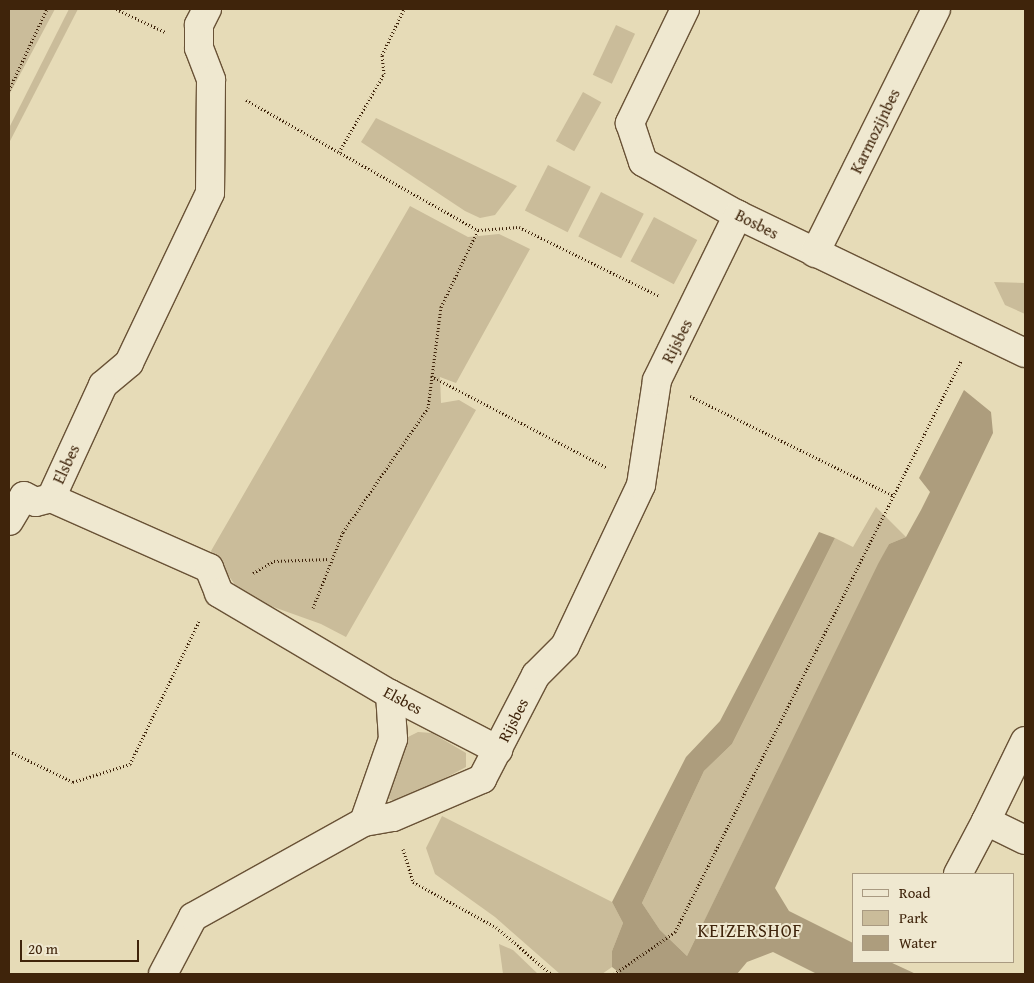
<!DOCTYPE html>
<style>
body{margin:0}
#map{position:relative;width:1034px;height:983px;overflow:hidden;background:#e6dbb7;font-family:"Gentium Book Plus",serif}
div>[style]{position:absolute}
.green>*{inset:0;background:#cabc9a;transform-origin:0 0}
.water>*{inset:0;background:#ad9d7d}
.path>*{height:3px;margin-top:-1.5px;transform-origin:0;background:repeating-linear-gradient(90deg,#3f240b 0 1px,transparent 0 3.5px)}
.roads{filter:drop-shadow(1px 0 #695236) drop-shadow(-1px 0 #695236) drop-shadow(0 1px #695236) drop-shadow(0 -1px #695236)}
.minor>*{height:28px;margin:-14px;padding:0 14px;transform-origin:14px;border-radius:14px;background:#efe8d0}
span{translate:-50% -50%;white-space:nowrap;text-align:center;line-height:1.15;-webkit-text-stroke:4px #efe8d0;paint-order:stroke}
.street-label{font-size:16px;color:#3f240b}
.neighbourhood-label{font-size:18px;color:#3f240b;letter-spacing:1px}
.frame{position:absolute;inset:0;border:10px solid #3f240b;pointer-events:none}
.legend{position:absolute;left:852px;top:873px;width:162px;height:90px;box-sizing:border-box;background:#efe8d0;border:1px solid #a99a81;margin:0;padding:6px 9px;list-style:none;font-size:15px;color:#3f240b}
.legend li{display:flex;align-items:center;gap:10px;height:25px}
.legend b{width:25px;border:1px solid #a99a81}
.scale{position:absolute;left:20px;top:940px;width:119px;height:22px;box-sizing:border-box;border:2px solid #3f240b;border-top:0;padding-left:6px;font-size:15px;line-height:18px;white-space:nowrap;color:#3f240b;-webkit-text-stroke:4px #efe8d0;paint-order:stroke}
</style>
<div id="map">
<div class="green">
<div style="clip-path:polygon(9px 9px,55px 9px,9px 95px)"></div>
<div style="clip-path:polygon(69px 9px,78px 9px,9px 143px,9px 128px)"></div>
<div style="left:616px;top:25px;width:21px;height:55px;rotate:25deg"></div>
<div style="left:583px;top:92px;width:21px;height:56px;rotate:29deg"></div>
<div style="clip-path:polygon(376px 118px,517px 186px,495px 215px,480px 218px,465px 211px,361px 142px)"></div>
<div style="left:548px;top:165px;width:48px;height:51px;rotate:27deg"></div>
<div style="left:601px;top:192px;width:48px;height:50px;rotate:27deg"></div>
<div style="clip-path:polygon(410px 206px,468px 237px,499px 234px,530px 249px,456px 383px,440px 377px,441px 403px,459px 400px,476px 410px,346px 637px,321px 624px,243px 596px,211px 551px)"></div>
<div style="left:654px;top:217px;width:49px;height:50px;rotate:28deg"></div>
<div style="clip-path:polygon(994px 282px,1025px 283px,1025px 314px,1005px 305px)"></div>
<div style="clip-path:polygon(876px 507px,906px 537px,889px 544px,687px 956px,660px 930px,642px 903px,704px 771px,732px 744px,835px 538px,853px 547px)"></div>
<div style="clip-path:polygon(418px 732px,432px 733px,466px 753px,466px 767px,400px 802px,388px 799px,383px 786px,408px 737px)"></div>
<div style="clip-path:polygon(442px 816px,612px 902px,623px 923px,612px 951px,612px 967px,602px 974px,560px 974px,495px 917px,435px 874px,426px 848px)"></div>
<div style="clip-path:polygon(499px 944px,513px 950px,538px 974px,503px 974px)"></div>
</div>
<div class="water">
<div style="clip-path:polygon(964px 390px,991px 412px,993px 433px,775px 888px,789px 911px,853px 943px,853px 962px,890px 962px,916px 974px,817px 974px,773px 952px,747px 962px,737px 974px,621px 974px,612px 967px,612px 951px,623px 923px,612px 902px,686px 757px,720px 721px,819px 532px,835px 538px,732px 744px,704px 771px,642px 903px,660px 930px,687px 956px,878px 564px,889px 544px,906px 537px,921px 510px,930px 492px,919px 478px)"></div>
</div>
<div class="path">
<div style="left:116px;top:9px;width:54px;rotate:25.1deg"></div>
<div style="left:9px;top:90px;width:89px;rotate:-64.9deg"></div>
<div style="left:246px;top:100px;width:266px;rotate:29.3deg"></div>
<div style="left:478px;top:230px;width:41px;rotate:-4.2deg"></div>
<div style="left:519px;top:227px;width:156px;rotate:26.2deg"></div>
<div style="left:339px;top:152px;width:90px;rotate:-60deg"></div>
<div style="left:384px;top:74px;width:19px;rotate:-96deg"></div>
<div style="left:382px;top:55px;width:51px;rotate:-64.4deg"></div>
<div style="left:431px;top:376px;width:199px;rotate:27.5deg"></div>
<div style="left:690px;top:396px;width:227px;rotate:26.1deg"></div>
<div style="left:253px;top:573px;width:24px;rotate:-30deg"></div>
<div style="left:274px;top:561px;width:56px;rotate:-2deg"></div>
<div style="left:313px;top:608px;width:82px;rotate:-68.5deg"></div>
<div style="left:343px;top:532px;width:150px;rotate:-55.6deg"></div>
<div style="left:428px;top:408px;width:102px;rotate:-82.7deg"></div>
<div style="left:441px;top:307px;width:85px;rotate:-64.3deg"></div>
<div style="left:9px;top:751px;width:71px;rotate:25.8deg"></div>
<div style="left:73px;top:782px;width:60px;rotate:-17.5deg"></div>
<div style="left:130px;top:764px;width:159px;rotate:-64.2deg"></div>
<div style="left:403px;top:849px;width:34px;rotate:73deg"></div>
<div style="left:413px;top:882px;width:94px;rotate:28.5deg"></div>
<div style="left:496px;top:927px;width:72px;rotate:40.5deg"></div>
<div style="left:614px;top:974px;width:74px;rotate:-34.5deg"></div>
<div style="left:675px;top:932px;width:639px;rotate:-63.39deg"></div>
</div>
<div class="roads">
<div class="minor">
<div style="left:207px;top:9px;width:18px;rotate:117deg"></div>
<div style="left:199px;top:25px;width:23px;rotate:90deg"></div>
<div style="left:199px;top:48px;width:34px;rotate:69deg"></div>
<div style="left:211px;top:80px;width:113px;rotate:90.5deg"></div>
<div style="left:210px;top:193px;width:188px;rotate:115.5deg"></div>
<div style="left:129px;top:363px;width:34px;rotate:140deg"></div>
<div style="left:103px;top:385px;width:124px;rotate:114.7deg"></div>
<div style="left:51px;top:498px;width:173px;rotate:23.9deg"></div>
<div style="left:209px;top:568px;width:27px;rotate:68deg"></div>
<div style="left:219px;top:593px;width:199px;rotate:30.6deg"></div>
<div style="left:390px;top:694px;width:122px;rotate:27.4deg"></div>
<div style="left:685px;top:9px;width:127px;rotate:115.8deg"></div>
<div style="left:630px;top:123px;width:41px;rotate:71.6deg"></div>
<div style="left:643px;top:162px;width:109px;rotate:29.2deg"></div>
<div style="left:738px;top:215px;width:318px;rotate:25.7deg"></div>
<div style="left:815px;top:253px;width:272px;rotate:-63.6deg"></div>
<div style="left:9px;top:521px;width:29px;rotate:-59deg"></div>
<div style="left:24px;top:496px;width:13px;rotate:27deg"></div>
<div style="left:36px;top:502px;width:16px;rotate:-15deg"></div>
<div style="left:1025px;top:741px;width:89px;rotate:116deg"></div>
<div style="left:986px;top:821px;width:43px;rotate:26deg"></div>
<div style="left:364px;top:822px;width:88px;rotate:-70.7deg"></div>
<div style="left:393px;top:739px;width:45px;rotate:-93.8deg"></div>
<div style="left:958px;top:874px;width:60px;rotate:-62.2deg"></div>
<div style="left:163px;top:974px;width:64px;rotate:-62.2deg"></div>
<div style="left:193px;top:917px;width:196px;rotate:-29.1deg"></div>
<div style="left:364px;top:822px;width:29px;rotate:-10deg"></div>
<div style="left:393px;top:817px;width:97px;rotate:-23.1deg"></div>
<div style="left:482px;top:779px;width:117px;rotate:-62.6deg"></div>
<div style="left:536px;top:675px;width:41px;rotate:-45deg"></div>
<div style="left:565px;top:646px;width:178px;rotate:-64.7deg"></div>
<div style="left:641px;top:485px;width:106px;rotate:-81.3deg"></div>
<div style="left:657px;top:380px;width:184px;rotate:-63.9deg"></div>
</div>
</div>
<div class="street-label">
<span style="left:875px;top:131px;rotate:-64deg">Karmozijnbes</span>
<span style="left:757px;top:224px;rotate:27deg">Bosbes</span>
<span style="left:677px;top:341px;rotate:-63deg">Rijsbes</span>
<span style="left:66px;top:464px;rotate:-65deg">Elsbes</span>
<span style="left:403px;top:700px;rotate:28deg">Elsbes</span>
<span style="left:513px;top:720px;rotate:-63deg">Rijsbes</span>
</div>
<div class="neighbourhood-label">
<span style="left:750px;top:931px">KEIZERSHOF</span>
</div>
<div class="frame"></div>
<ul class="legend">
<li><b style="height:6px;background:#efe8d0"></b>Road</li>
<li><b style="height:14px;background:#cabc9a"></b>Park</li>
<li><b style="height:14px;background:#ad9d7d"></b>Water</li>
</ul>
<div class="scale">20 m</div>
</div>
